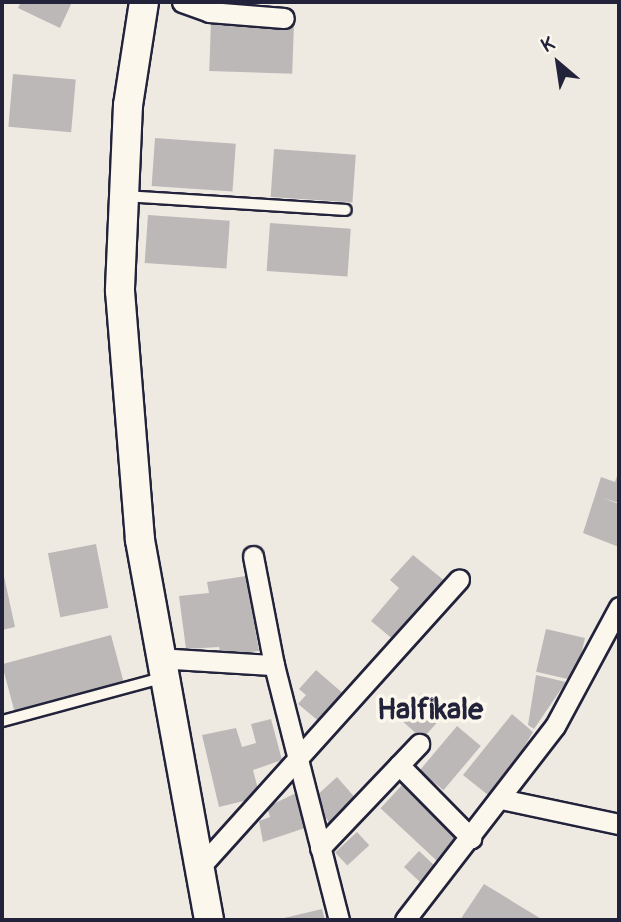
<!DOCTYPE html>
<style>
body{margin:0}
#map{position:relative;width:621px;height:922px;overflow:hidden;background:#eeeae2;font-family:Pangolin,sans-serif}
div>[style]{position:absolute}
.building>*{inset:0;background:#bcb8b8;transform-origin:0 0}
.roads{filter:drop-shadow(2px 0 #22223b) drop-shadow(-2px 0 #22223b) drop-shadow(0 2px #22223b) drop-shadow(0 -2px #22223b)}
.lane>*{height:10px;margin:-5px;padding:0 5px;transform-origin:5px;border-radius:5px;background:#fbf7ec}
.street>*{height:19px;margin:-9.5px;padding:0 9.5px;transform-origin:9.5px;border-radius:9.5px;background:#fbf7ec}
.secondary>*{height:28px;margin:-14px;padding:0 14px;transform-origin:14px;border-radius:14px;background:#fbf7ec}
span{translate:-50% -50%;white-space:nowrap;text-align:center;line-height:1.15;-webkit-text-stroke:7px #fbf7ec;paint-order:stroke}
.district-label{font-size:30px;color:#22223b;font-weight:700}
.frame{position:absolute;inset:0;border:4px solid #22223b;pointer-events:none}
.north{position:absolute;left:523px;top:28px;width:70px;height:70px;-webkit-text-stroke:5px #fbf7ec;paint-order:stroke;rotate:331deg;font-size:19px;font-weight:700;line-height:28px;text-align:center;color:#22223b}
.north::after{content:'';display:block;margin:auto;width:24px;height:32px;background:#22223b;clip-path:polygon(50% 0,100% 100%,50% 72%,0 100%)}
</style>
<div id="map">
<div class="building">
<div style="clip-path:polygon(21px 2px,72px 2px,60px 28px,18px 8px)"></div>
<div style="left:211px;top:21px;width:83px;height:50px;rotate:2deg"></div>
<div style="left:13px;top:74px;width:63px;height:53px;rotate:5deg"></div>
<div style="left:155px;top:138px;width:81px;height:48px;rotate:4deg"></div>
<div style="left:274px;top:149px;width:82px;height:48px;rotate:4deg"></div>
<div style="left:148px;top:215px;width:82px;height:48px;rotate:4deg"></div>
<div style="left:270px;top:223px;width:81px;height:48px;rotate:4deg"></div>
<div style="clip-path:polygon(619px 470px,619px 503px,603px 498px,619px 504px,619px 547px,583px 533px,601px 477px,615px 482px)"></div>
<div style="left:96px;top:544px;width:65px;height:49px;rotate:79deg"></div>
<div style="clip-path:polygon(413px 555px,446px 582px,395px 641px,371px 621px,399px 588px,390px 580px)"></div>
<div style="clip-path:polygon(2px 567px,15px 627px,2px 630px)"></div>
<div style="clip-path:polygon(246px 576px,259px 651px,221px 655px,219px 647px,186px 649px,179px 596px,209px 593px,207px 582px)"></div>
<div style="left:546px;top:629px;width:40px;height:44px;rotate:13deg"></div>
<div style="left:111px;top:635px;width:48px;height:113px;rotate:75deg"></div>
<div style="clip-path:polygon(316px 670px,345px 695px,321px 723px,298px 704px,306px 695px,299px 689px)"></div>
<div style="clip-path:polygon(536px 675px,566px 682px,534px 729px,528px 725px)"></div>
<div style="left:422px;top:693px;width:31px;height:34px;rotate:42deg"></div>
<div style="clip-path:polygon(512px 714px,533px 732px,493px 799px,463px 775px)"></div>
<div style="clip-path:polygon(271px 719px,282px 760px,253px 770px,260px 797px,219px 807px,202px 735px,236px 728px,242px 747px,256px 743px,251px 724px)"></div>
<div style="left:457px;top:726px;width:31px;height:58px;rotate:40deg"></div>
<div style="clip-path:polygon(337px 777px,358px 801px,331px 826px,314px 798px)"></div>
<div style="left:403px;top:784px;width:77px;height:33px;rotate:43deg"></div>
<div style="clip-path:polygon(296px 793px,305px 828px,263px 842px,259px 821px,270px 817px,267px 807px)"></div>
<div style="left:357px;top:832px;width:18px;height:30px;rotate:47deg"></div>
<div style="left:419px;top:851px;width:22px;height:22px;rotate:43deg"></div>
<div style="clip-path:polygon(484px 884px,543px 920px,460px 920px)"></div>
<div style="clip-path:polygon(322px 909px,325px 920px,284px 920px,284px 918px)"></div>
</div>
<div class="roads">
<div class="lane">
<div style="left:125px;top:196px;width:221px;rotate:3.6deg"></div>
<div style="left:2px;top:721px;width:165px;rotate:-15.1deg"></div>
</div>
<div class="street">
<div style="left:182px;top:2px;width:29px;rotate:20deg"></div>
<div style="left:209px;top:12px;width:75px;rotate:4.6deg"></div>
<div style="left:253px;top:556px;width:111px;rotate:79.1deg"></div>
<div style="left:274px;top:665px;width:263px;rotate:75.7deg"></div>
<div style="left:158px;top:658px;width:116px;rotate:3.5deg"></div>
<div style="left:399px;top:765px;width:103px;rotate:45.4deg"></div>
<div style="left:501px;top:799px;width:121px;rotate:12deg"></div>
<div style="left:320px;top:848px;width:144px;rotate:-46.4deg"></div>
<div style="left:200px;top:867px;width:387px;rotate:-48deg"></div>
<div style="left:405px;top:920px;width:245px;rotate:-52.3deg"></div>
<div style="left:555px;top:726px;width:135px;rotate:-61.7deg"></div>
</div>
<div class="secondary">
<div style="left:144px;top:2px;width:104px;rotate:98.8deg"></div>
<div style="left:128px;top:105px;width:186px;rotate:92.5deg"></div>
<div style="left:120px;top:291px;width:250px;rotate:85.4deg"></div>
<div style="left:140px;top:540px;width:386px;rotate:79.7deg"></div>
</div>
</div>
<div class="district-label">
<span style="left:430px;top:710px">Halfikale</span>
</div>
<div class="frame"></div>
<div class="north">K</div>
</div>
